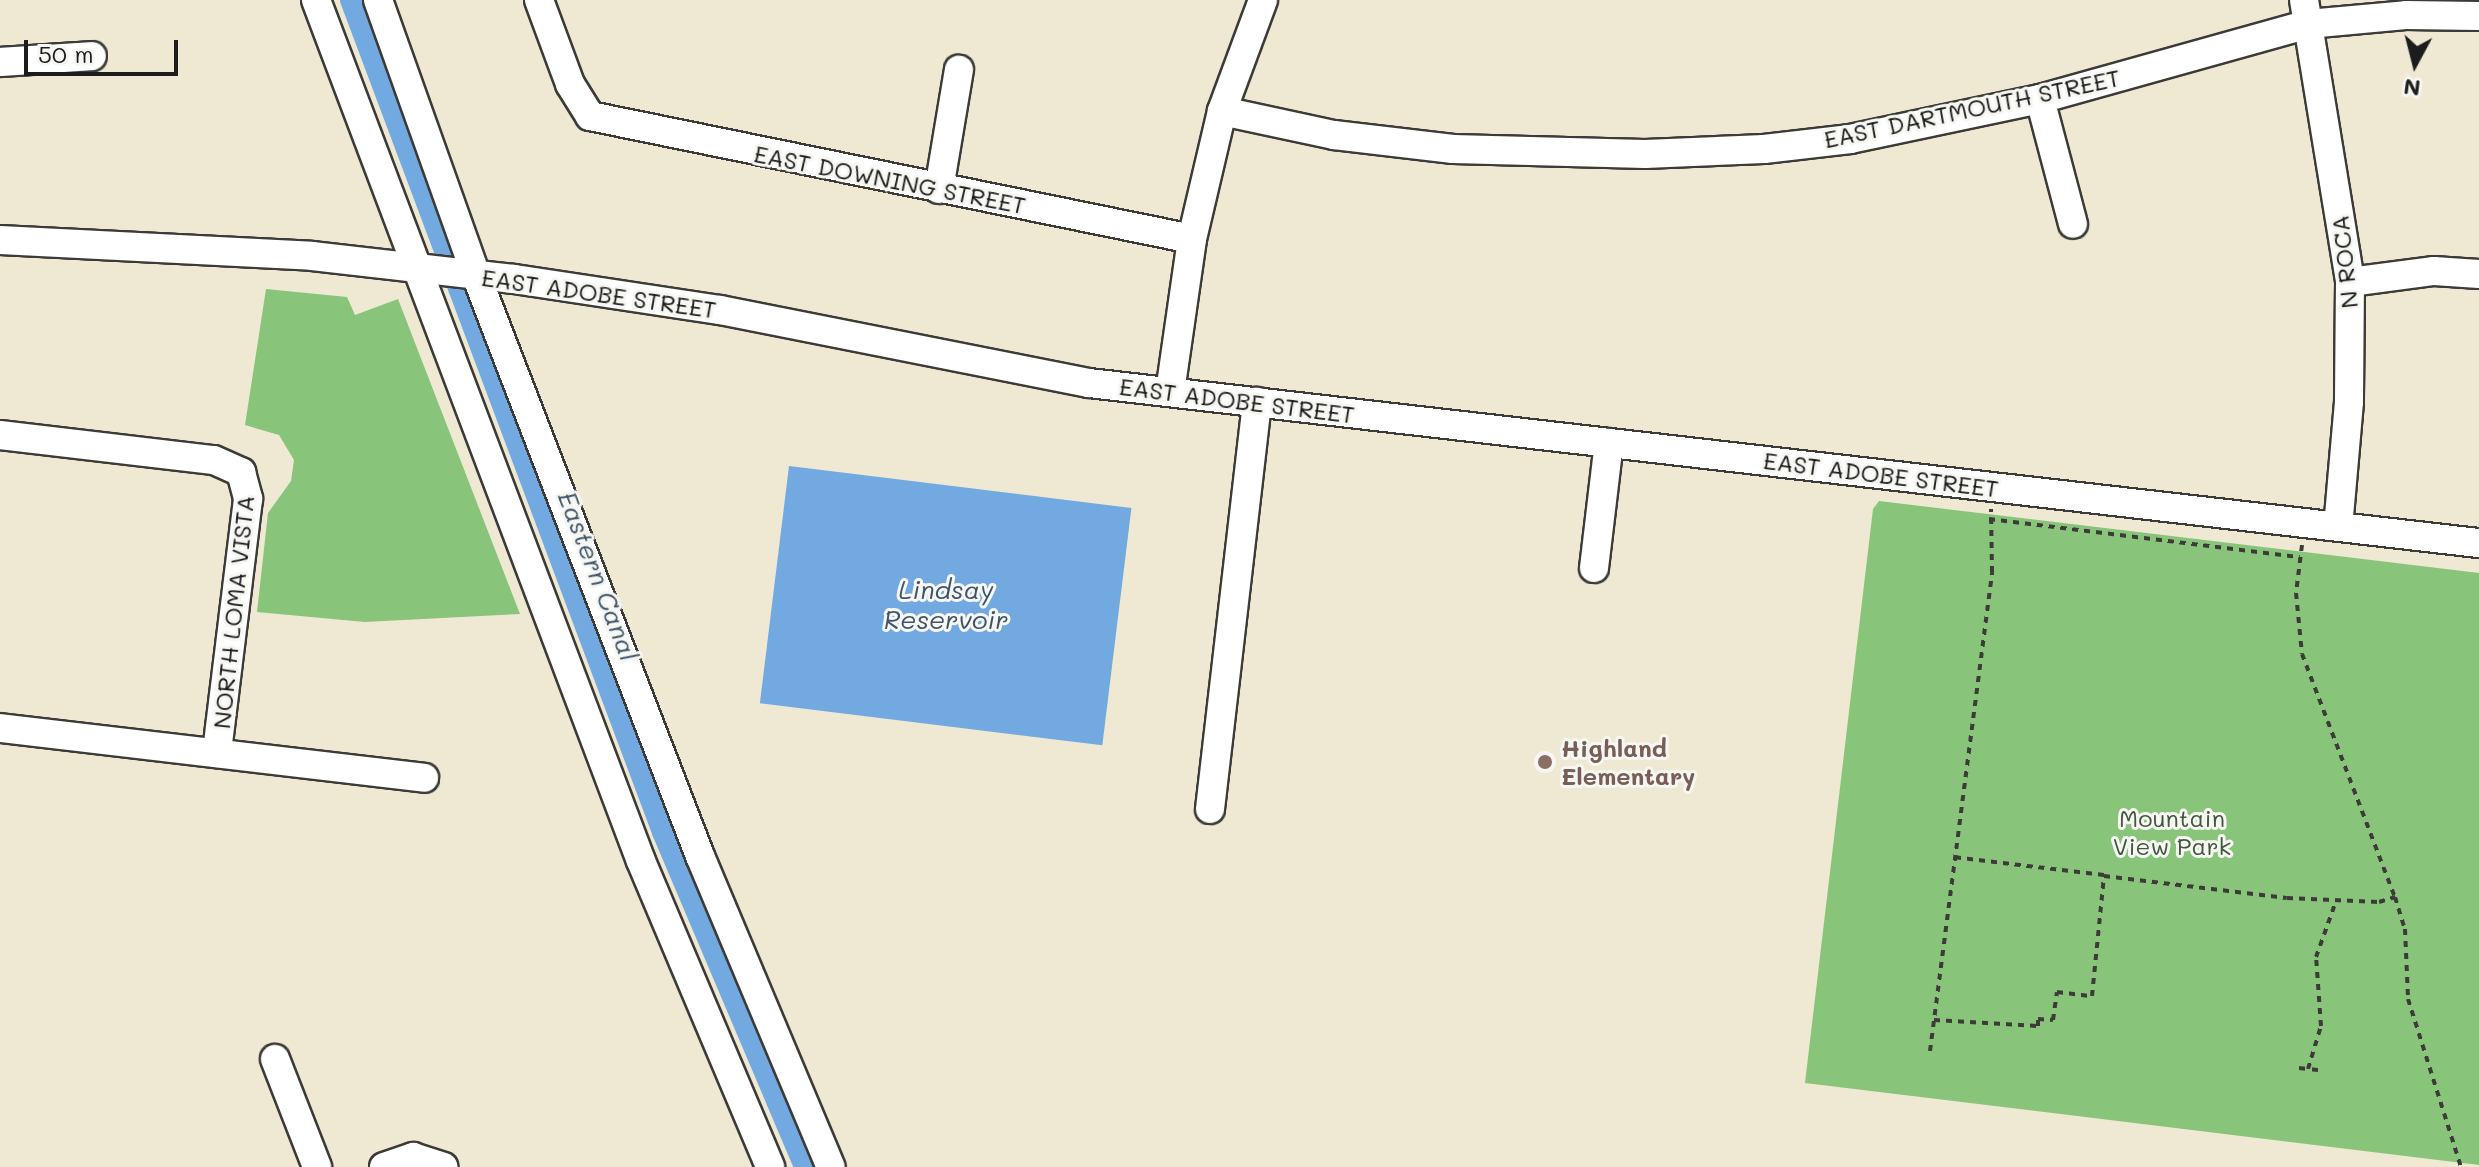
<!DOCTYPE html>
<style>
body{margin:0}
#map{position:relative;width:2479px;height:1167px;overflow:hidden;background:#efe9d3;font-family:Mali,sans-serif}
div>[style]{position:absolute}
.green>*{inset:0;background:#88c47a}
.water>*{inset:0;background:#73a9e1;transform-origin:0 0}
.canal>*{height:22px;margin:-11px;padding:0 11px;transform-origin:11px;border-radius:11px;background:#73a9e1}
.path>*{height:4px;margin-top:-2px;transform-origin:0;background:repeating-linear-gradient(90deg,#3c3b37 0 6px,transparent 0 12px)}
.roads{filter:drop-shadow(2px 0 #3c3b37) drop-shadow(-2px 0 #3c3b37) drop-shadow(0 2px #3c3b37) drop-shadow(0 -2px #3c3b37)}
.minor>*{height:28px;margin:-14px;padding:0 14px;transform-origin:14px;border-radius:14px;background:#fff}
.dots>*{width:22px;height:22px;translate:-50% -50%;box-sizing:border-box;border:4px solid #f6f6f2;border-radius:50%}
span{translate:-50% -50%;white-space:nowrap;text-align:center;line-height:1.15;-webkit-text-stroke:6px #f6f6f2;paint-order:stroke}
.street-label{font-size:24px;color:#1c1c1c}
.education-label{font-size:24px;color:#785e54;font-weight:700}
.left{translate:0 -50%;text-align:left}
.park-label{font-size:24px;color:#42573d}
.water-label{font-size:26px;color:#3f546b;font-style:italic}
.north{position:absolute;left:2375px;top:24px;width:80px;height:80px;-webkit-text-stroke:6px #f6f6f2;paint-order:stroke;rotate:187deg;font-size:22px;font-weight:700;line-height:32px;text-align:center;color:#1c1c1c}
.north::after{content:'';display:block;margin:auto;width:28px;height:36px;background:#1c1c1c;clip-path:polygon(50% 0,100% 100%,50% 72%,0 100%)}
.scale{position:absolute;left:24px;top:40px;width:154px;height:36px;box-sizing:border-box;border:4px solid #1c1c1c;border-top:0;padding-left:10px;font-size:24px;line-height:28px;white-space:nowrap;color:#1c1c1c;-webkit-text-stroke:6px #f6f6f2;paint-order:stroke}
</style>
<div id="map">
<div class="green">
<div style="clip-path:polygon(266px 289px,347px 297px,355px 315px,398px 299px,520px 614px,365px 622px,257px 612px,268px 513px,291px 481px,294px 460px,279px 435px,245px 425px)"></div>
<div style="clip-path:polygon(1879px 501px,2479px 573px,2479px 1165px,1805px 1083px,1873px 509px)"></div>
</div>
<div class="water">
<div style="left:789px;top:466px;width:345px;height:239px;rotate:7deg"></div>
</div>
<div class="canal">
<div style="left:351px;top:0;width:889px;rotate:69.44deg"></div>
<div style="left:663px;top:832px;width:364px;rotate:67deg"></div>
</div>
<div class="path">
<div style="left:1989px;top:519px;width:313px;rotate:7deg"></div>
<div style="left:2302px;top:545px;width:48px;rotate:97.1deg"></div>
<div style="left:2296px;top:593px;width:61px;rotate:84.4deg"></div>
<div style="left:2302px;top:654px;width:260px;rotate:69.1deg"></div>
<div style="left:2395px;top:897px;width:34px;rotate:73deg"></div>
<div style="left:2405px;top:929px;width:70px;rotate:87.5deg"></div>
<div style="left:2408px;top:999px;width:176px;rotate:72.5deg"></div>
<div style="left:2104px;top:876px;width:184px;rotate:6.9deg"></div>
<div style="left:2287px;top:898px;width:92px;rotate:2.5deg"></div>
<div style="left:2379px;top:902px;width:17px;rotate:-17deg"></div>
<div style="left:1934px;top:1020px;width:104px;rotate:3.3deg"></div>
<div style="left:2038px;top:1026px;width:7px;rotate:-90deg"></div>
<div style="left:2038px;top:1019px;width:15px;rotate:4deg"></div>
<div style="left:2053px;top:1020px;width:28px;rotate:-82deg"></div>
<div style="left:2057px;top:992px;width:35px;rotate:7deg"></div>
<div style="left:2092px;top:996px;width:122px;rotate:-84.3deg"></div>
<div style="left:2104px;top:875px;width:152px;rotate:-173.2deg"></div>
<div style="left:1930px;top:1051px;width:483px;rotate:-82.6deg"></div>
<div style="left:1992px;top:572px;width:63px;rotate:-90.9deg"></div>
<div style="left:2299px;top:1068px;width:9px;rotate:6deg"></div>
<div style="left:2318px;top:1070px;width:10px;rotate:-174deg"></div>
<div style="left:2308px;top:1069px;width:45px;rotate:-73.2deg"></div>
<div style="left:2321px;top:1026px;width:69px;rotate:-94.1deg"></div>
<div style="left:2316px;top:957px;width:59px;rotate:-70.3deg"></div>
</div>
<div class="roads">
<div class="minor">
<div style="left:316px;top:0;width:920px;rotate:69.32deg"></div>
<div style="left:641px;top:861px;width:332px;rotate:67.1deg"></div>
<div style="left:378px;top:0;width:292px;rotate:70.4deg"></div>
<div style="left:476px;top:275px;width:623px;rotate:68.92deg"></div>
<div style="left:700px;top:856px;width:337px;rotate:67.2deg"></div>
<div style="left:539px;top:0;width:90px;rotate:69.7deg"></div>
<div style="left:570px;top:84px;width:38px;rotate:58deg"></div>
<div style="left:590px;top:116px;width:614px;rotate:11.55deg"></div>
<div style="left:2304px;top:0;width:286px;rotate:80.7deg"></div>
<div style="left:2350px;top:282px;width:120px;rotate:90.5deg"></div>
<div style="left:2349px;top:402px;width:125px;rotate:95deg"></div>
<div style="left:0;top:62px;width:92px;rotate:-3.7deg"></div>
<div style="left:2040px;top:99px;width:129px;rotate:75.2deg"></div>
<div style="left:1222px;top:111px;width:115px;rotate:12.1deg"></div>
<div style="left:1334px;top:135px;width:120px;rotate:6.7deg"></div>
<div style="left:1453px;top:149px;width:192px;rotate:1.5deg"></div>
<div style="left:1645px;top:154px;width:119px;rotate:-2.4deg"></div>
<div style="left:1764px;top:149px;width:87px;rotate:-6.6deg"></div>
<div style="left:1850px;top:139px;width:194px;rotate:-11.9deg"></div>
<div style="left:2040px;top:99px;width:278px;rotate:-15.6deg"></div>
<div style="left:2308px;top:24px;width:98px;rotate:-5.2deg"></div>
<div style="left:2406px;top:15px;width:73px;rotate:0.8deg"></div>
<div style="left:939px;top:189px;width:121px;rotate:-80.5deg"></div>
<div style="left:0;top:240px;width:312px;rotate:2.9deg"></div>
<div style="left:312px;top:256px;width:203px;rotate:6.5deg"></div>
<div style="left:514px;top:279px;width:208px;rotate:8.6deg"></div>
<div style="left:720px;top:310px;width:376px;rotate:11.2deg"></div>
<div style="left:1089px;top:383px;width:1399px;rotate:6.57deg"></div>
<div style="left:2350px;top:282px;width:85px;rotate:-7.5deg"></div>
<div style="left:2434px;top:271px;width:45px;rotate:3.8deg"></div>
<div style="left:1170px;top:392px;width:155px;rotate:-81.8deg"></div>
<div style="left:1192px;top:239px;width:131px;rotate:-76.8deg"></div>
<div style="left:1222px;top:111px;width:118px;rotate:-69.7deg"></div>
<div style="left:0;top:435px;width:215px;rotate:6.7deg"></div>
<div style="left:214px;top:460px;width:30px;rotate:24deg"></div>
<div style="left:241px;top:472px;width:28px;rotate:75deg"></div>
<div style="left:248px;top:499px;width:256px;rotate:97deg"></div>
<div style="left:1594px;top:568px;width:126px;rotate:-83.2deg"></div>
<div style="left:0;top:728px;width:427px;rotate:6.7deg"></div>
<div style="left:1210px;top:809px;width:410px;rotate:-83.4deg"></div>
<div style="left:275px;top:1059px;width:116px;rotate:68.7deg"></div>
<div style="left:384px;top:1167px;width:31px;rotate:-19deg"></div>
<div style="left:413px;top:1157px;width:32px;rotate:18deg"></div>
</div>
</div>
<div class="dots">
<div style="left:1545px;top:762px;background:#8d6e63"></div>
</div>
<div class="street-label">
<span style="left:1972px;top:108px;rotate:-12deg">EAST DARTMOUTH STREET</span>
<span style="left:890px;top:179px;rotate:11deg">EAST DOWNING STREET</span>
<span style="left:2344px;top:262px;rotate:-96deg">N ROCA</span>
<span style="left:599px;top:293px;rotate:8deg">EAST ADOBE STREET</span>
<span style="left:1237px;top:400px;rotate:7deg">EAST ADOBE STREET</span>
<span style="left:1881px;top:474px;rotate:7deg">EAST ADOBE STREET</span>
<span style="left:233px;top:612px;rotate:-84deg">NORTH LOMA VISTA</span>
</div>
<div class="education-label">
<span class="left" style="left:1561px;top:762px">Highland<br>Elementary</span>
</div>
<div class="park-label">
<span style="left:2172px;top:832px">Mountain<br>View Park</span>
</div>
<div class="water-label">
<span style="left:598px;top:576px;rotate:69deg">Eastern Canal</span>
<span style="left:946px;top:605px">Lindsay<br>Reservoir</span>
</div>
<div class="north">N</div>
<div class="scale">50 m</div>
</div>
